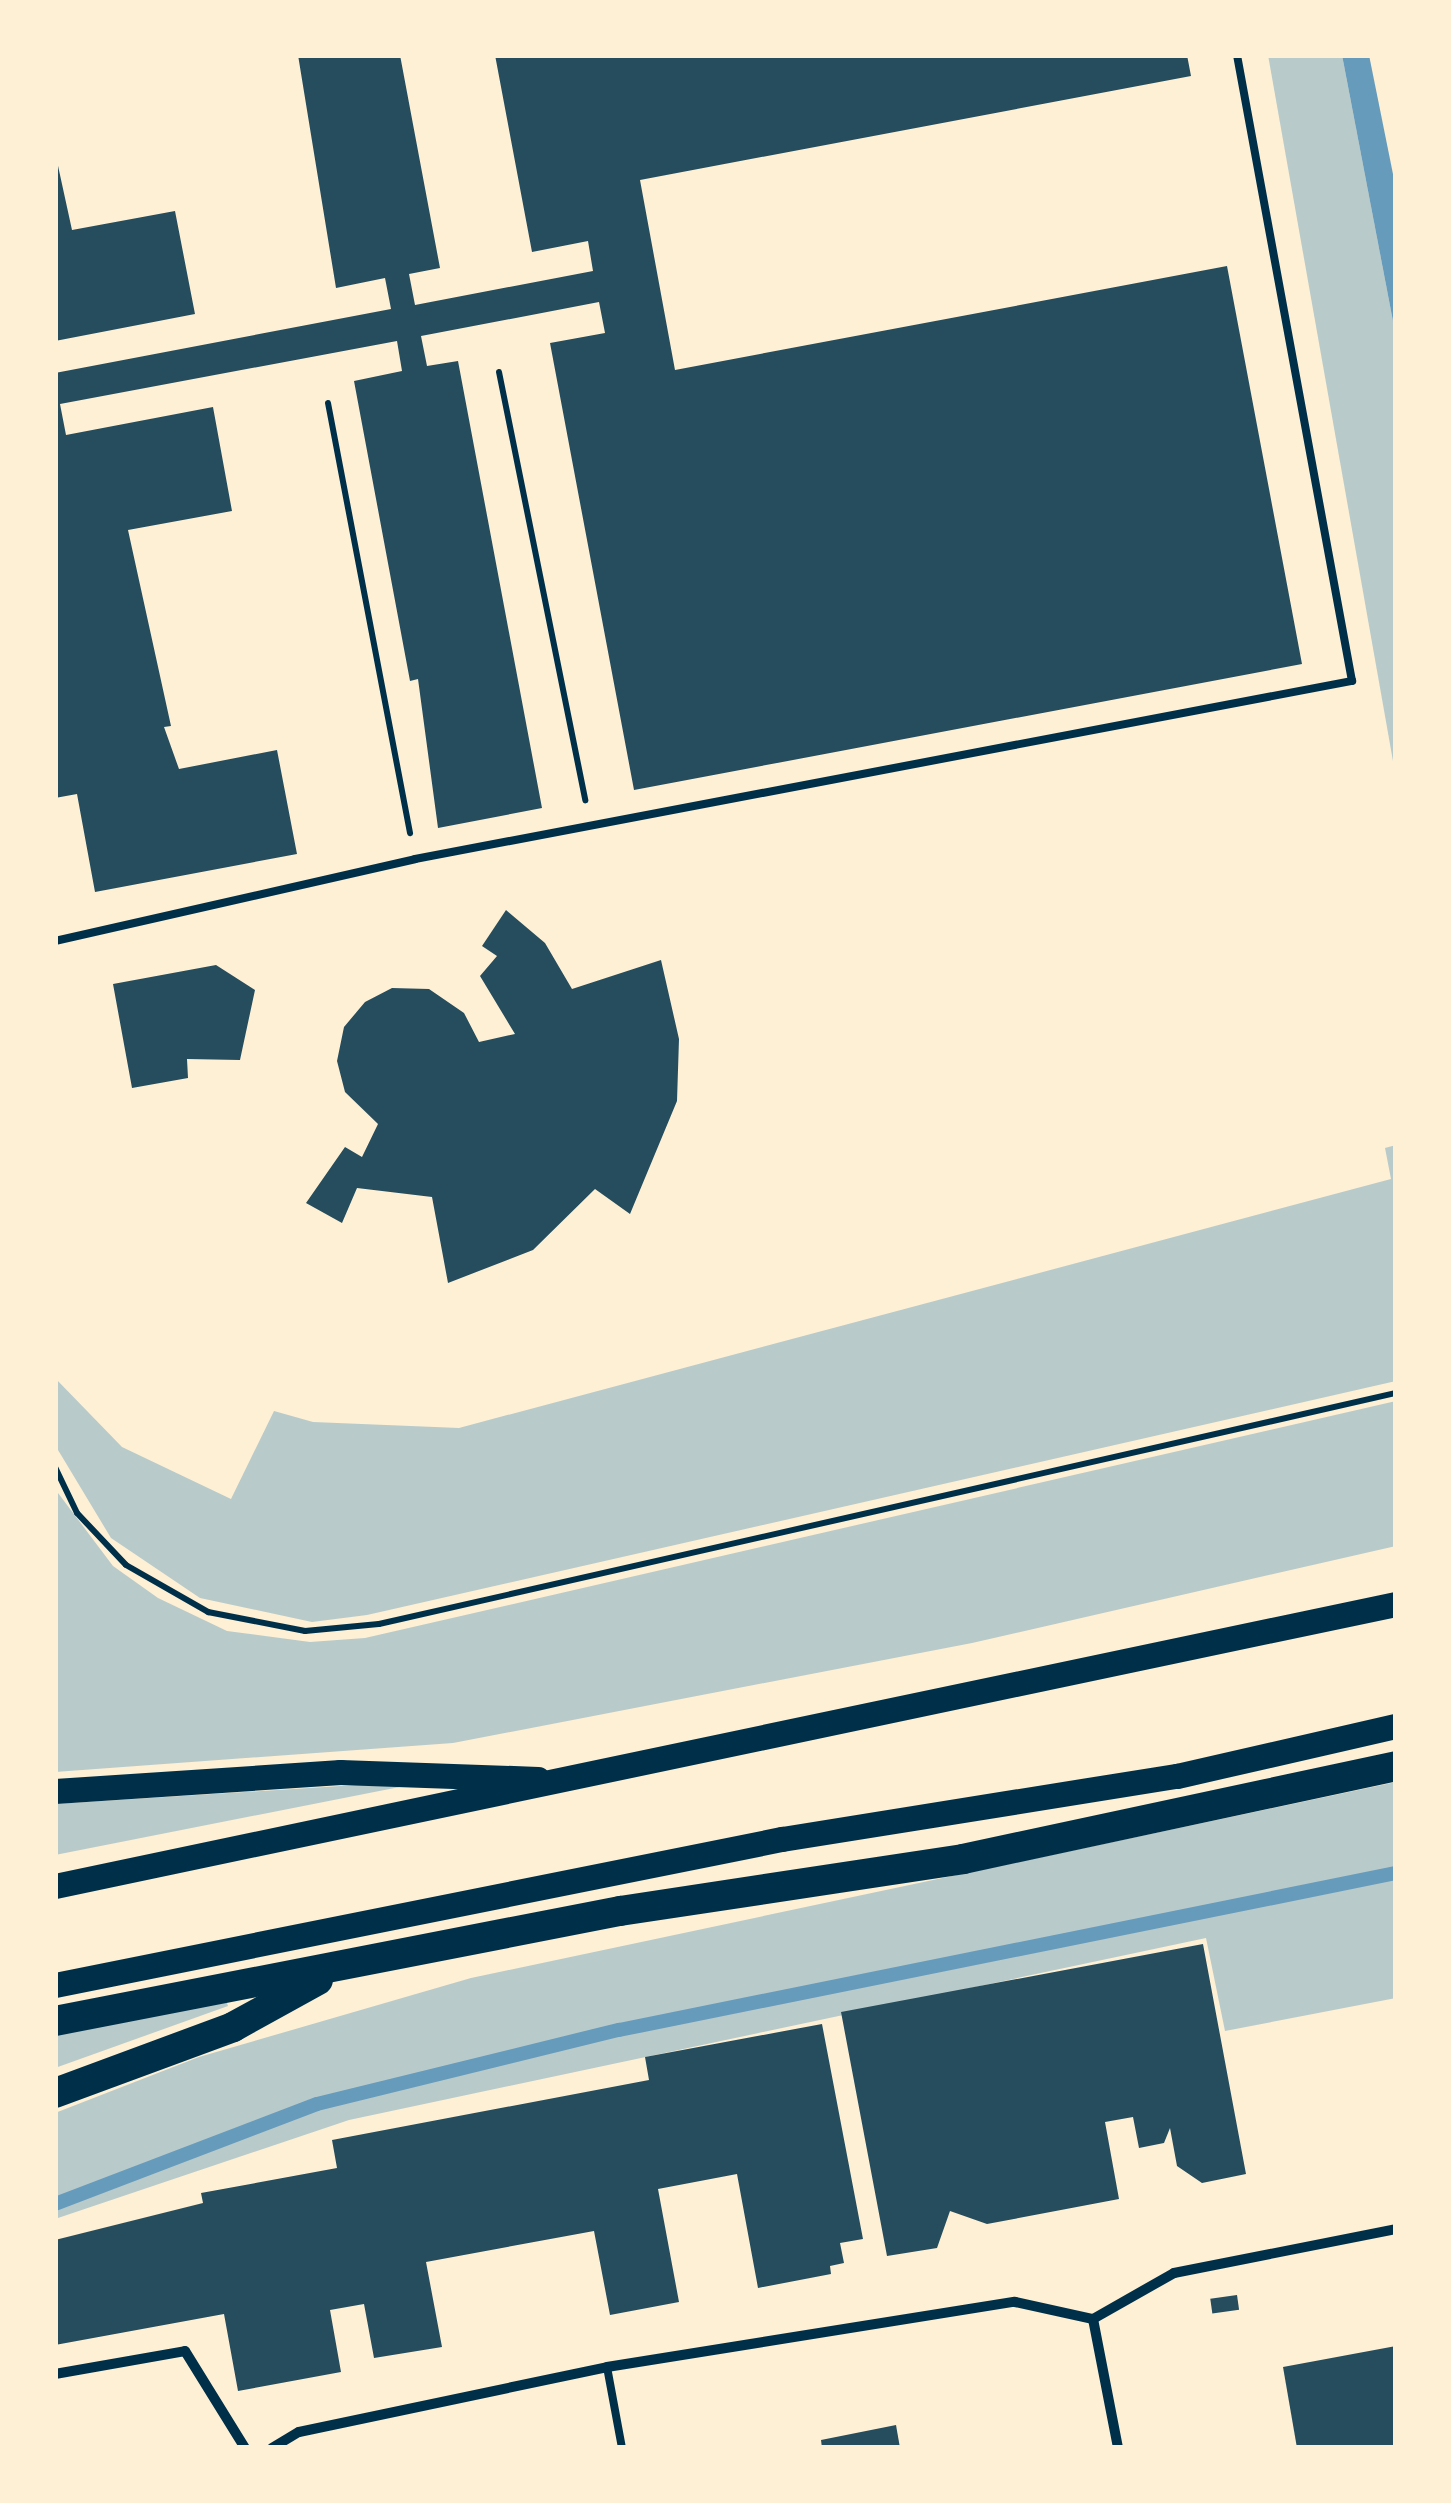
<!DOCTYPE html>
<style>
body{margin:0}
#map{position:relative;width:1451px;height:2503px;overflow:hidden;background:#fdf0d5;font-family:Lato,sans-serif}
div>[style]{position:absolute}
.green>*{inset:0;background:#b9caca}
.water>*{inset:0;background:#669bbc}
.stream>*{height:14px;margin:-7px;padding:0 7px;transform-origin:7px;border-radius:7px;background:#669bbc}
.building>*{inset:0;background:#264d5e;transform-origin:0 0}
.path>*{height:6px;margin:-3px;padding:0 3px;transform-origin:3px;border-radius:3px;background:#003049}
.service>*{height:8px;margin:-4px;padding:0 4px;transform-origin:4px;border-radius:4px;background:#003049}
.minor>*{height:10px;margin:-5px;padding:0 5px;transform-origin:5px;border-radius:5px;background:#003049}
.primary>*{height:25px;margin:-12.5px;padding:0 12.5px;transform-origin:12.5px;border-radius:12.5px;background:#003049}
.motorway>*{height:30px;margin:-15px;padding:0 15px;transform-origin:15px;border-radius:15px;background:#003049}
span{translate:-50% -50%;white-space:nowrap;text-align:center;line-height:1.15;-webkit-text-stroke:8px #fdf0d5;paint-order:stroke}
.frame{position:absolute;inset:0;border:58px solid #fdf0d5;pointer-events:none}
</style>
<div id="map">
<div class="green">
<div style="clip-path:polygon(1268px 55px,1342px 55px,1396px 337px,1396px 778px)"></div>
<div style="clip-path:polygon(1396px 1145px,1396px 1381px,367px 1615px,312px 1622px,200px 1598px,111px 1538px,55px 1445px,55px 1378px,122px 1447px,231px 1499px,274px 1411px,313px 1422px,459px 1428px,1391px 1179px,1385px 1148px)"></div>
<div style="clip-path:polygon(1396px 1401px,1396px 1546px,972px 1643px,453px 1743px,55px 1772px,55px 1489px,113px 1566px,158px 1598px,227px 1631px,310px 1642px,365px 1638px)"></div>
<div style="clip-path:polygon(435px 1780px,55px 1855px,55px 1804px)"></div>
<div style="clip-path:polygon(1396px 1782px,1396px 1998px,1225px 2031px,1206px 1938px,349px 2120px,55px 2219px,55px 2113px,199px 2057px,471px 1978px)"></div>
<div style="clip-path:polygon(226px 2000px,228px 2006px,55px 2068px,55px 2034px)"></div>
</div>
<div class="water">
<div style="clip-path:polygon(1342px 55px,1369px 55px,1396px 189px,1396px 337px)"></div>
</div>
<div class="stream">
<div style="left:55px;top:2204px;width:280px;rotate:-20.9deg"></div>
<div style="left:317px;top:2104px;width:311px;rotate:-13.8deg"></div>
<div style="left:619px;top:2030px;width:793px;rotate:-11.42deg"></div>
</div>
<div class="building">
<div style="clip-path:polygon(298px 55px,400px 55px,440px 268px,409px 274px,415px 305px,593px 271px,588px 241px,532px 252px,495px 55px,1187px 55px,1191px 76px,640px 180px,675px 370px,1227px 266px,1302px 664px,634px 790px,550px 343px,605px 333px,599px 302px,421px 336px,427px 366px,458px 361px,542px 808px,438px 828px,418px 679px,410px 681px,354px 381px,402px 371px,397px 341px,60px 404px,66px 435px,213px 407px,232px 511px,128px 530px,171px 726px,164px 727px,179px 769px,277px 750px,297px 854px,95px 892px,77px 794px,55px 798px,55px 373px,391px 309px,385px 278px,336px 288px)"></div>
<div style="clip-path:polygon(55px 152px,72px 230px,175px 211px,195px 314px,55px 341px)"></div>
<div style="clip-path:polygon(506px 910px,545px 943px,572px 989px,661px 960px,679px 1039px,677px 1101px,630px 1214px,595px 1189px,533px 1250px,448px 1283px,432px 1197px,357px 1188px,342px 1223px,306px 1203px,345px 1147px,362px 1157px,378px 1124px,345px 1092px,337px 1061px,344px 1027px,365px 1002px,392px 988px,429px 989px,464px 1013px,479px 1042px,515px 1034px,480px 976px,497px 956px,482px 946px)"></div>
<div style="clip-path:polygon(216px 965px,255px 990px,240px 1060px,187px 1059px,188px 1078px,132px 1088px,113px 984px)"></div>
<div style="clip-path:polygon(1203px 1944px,1246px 2174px,1202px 2183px,1177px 2166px,1170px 2128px,1164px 2143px,1139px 2148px,1133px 2117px,1105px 2122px,1119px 2199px,987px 2224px,950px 2211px,937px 2248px,887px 2256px,841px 2012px)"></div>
<div style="clip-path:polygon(822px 2024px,863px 2239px,840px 2243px,844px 2263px,830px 2266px,831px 2274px,758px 2288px,737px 2174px,658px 2189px,679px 2302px,610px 2315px,594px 2231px,426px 2262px,442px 2347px,374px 2358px,364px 2304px,330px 2310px,341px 2372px,238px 2391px,224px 2314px,55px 2345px,55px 2240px,203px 2203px,201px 2193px,337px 2168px,332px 2140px,649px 2080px,645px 2057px)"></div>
<div style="left:1237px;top:2295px;width:15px;height:27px;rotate:82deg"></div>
<div style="clip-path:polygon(1396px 2346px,1396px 2448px,1297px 2448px,1283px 2367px)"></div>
<div style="clip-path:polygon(896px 2425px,900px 2448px,822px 2448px,821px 2440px)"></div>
</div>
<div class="path">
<div style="left:499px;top:372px;width:437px;rotate:78.6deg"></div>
<div style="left:328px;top:403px;width:438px;rotate:79.2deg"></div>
<div style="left:55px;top:1467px;width:51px;rotate:64.4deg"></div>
<div style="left:77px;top:1513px;width:71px;rotate:46.7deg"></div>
<div style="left:126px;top:1565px;width:95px;rotate:29.8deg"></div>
<div style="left:208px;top:1612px;width:99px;rotate:11.1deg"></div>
<div style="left:305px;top:1631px;width:74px;rotate:-5.4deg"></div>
<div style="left:379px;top:1624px;width:1043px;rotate:-12.8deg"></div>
</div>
<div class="service">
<div style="left:55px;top:941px;width:369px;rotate:-12.8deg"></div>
<div style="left:415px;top:859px;width:954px;rotate:-10.76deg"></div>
<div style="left:1352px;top:681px;width:636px;rotate:-100.41deg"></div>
<div style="left:607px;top:2367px;width:82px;rotate:79.5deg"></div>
</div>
<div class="minor">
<div style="left:1093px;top:2319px;width:131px;rotate:79deg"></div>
<div style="left:55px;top:2374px;width:132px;rotate:-10deg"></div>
<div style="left:185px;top:2351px;width:114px;rotate:58.3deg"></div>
<div style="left:272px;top:2448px;width:31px;rotate:-31deg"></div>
<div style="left:299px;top:2432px;width:315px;rotate:-11.9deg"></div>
<div style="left:607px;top:2367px;width:413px;rotate:-9.1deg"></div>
<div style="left:1015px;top:2302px;width:80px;rotate:12.3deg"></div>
<div style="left:1093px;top:2319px;width:93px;rotate:-29.6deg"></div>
<div style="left:1174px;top:2273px;width:226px;rotate:-11.2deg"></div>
</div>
<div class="primary">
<div style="left:55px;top:1791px;width:286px;rotate:-3.8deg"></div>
<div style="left:340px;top:1772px;width:198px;rotate:2deg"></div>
<div style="left:55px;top:1886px;width:1370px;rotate:-11.88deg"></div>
<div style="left:55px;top:1985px;width:742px;rotate:-11.36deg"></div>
<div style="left:782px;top:1839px;width:400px;rotate:-9.1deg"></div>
<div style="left:1177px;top:1776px;width:225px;rotate:-12.9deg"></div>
</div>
<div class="motorway">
<div style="left:55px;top:2021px;width:576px;rotate:-11.02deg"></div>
<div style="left:620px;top:1911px;width:347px;rotate:-8.6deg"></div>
<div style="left:963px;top:1859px;width:443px;rotate:-12.1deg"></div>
<div style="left:55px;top:2093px;width:190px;rotate:-20.3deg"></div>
<div style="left:233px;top:2027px;width:97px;rotate:-28.9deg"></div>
</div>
<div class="frame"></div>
</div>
